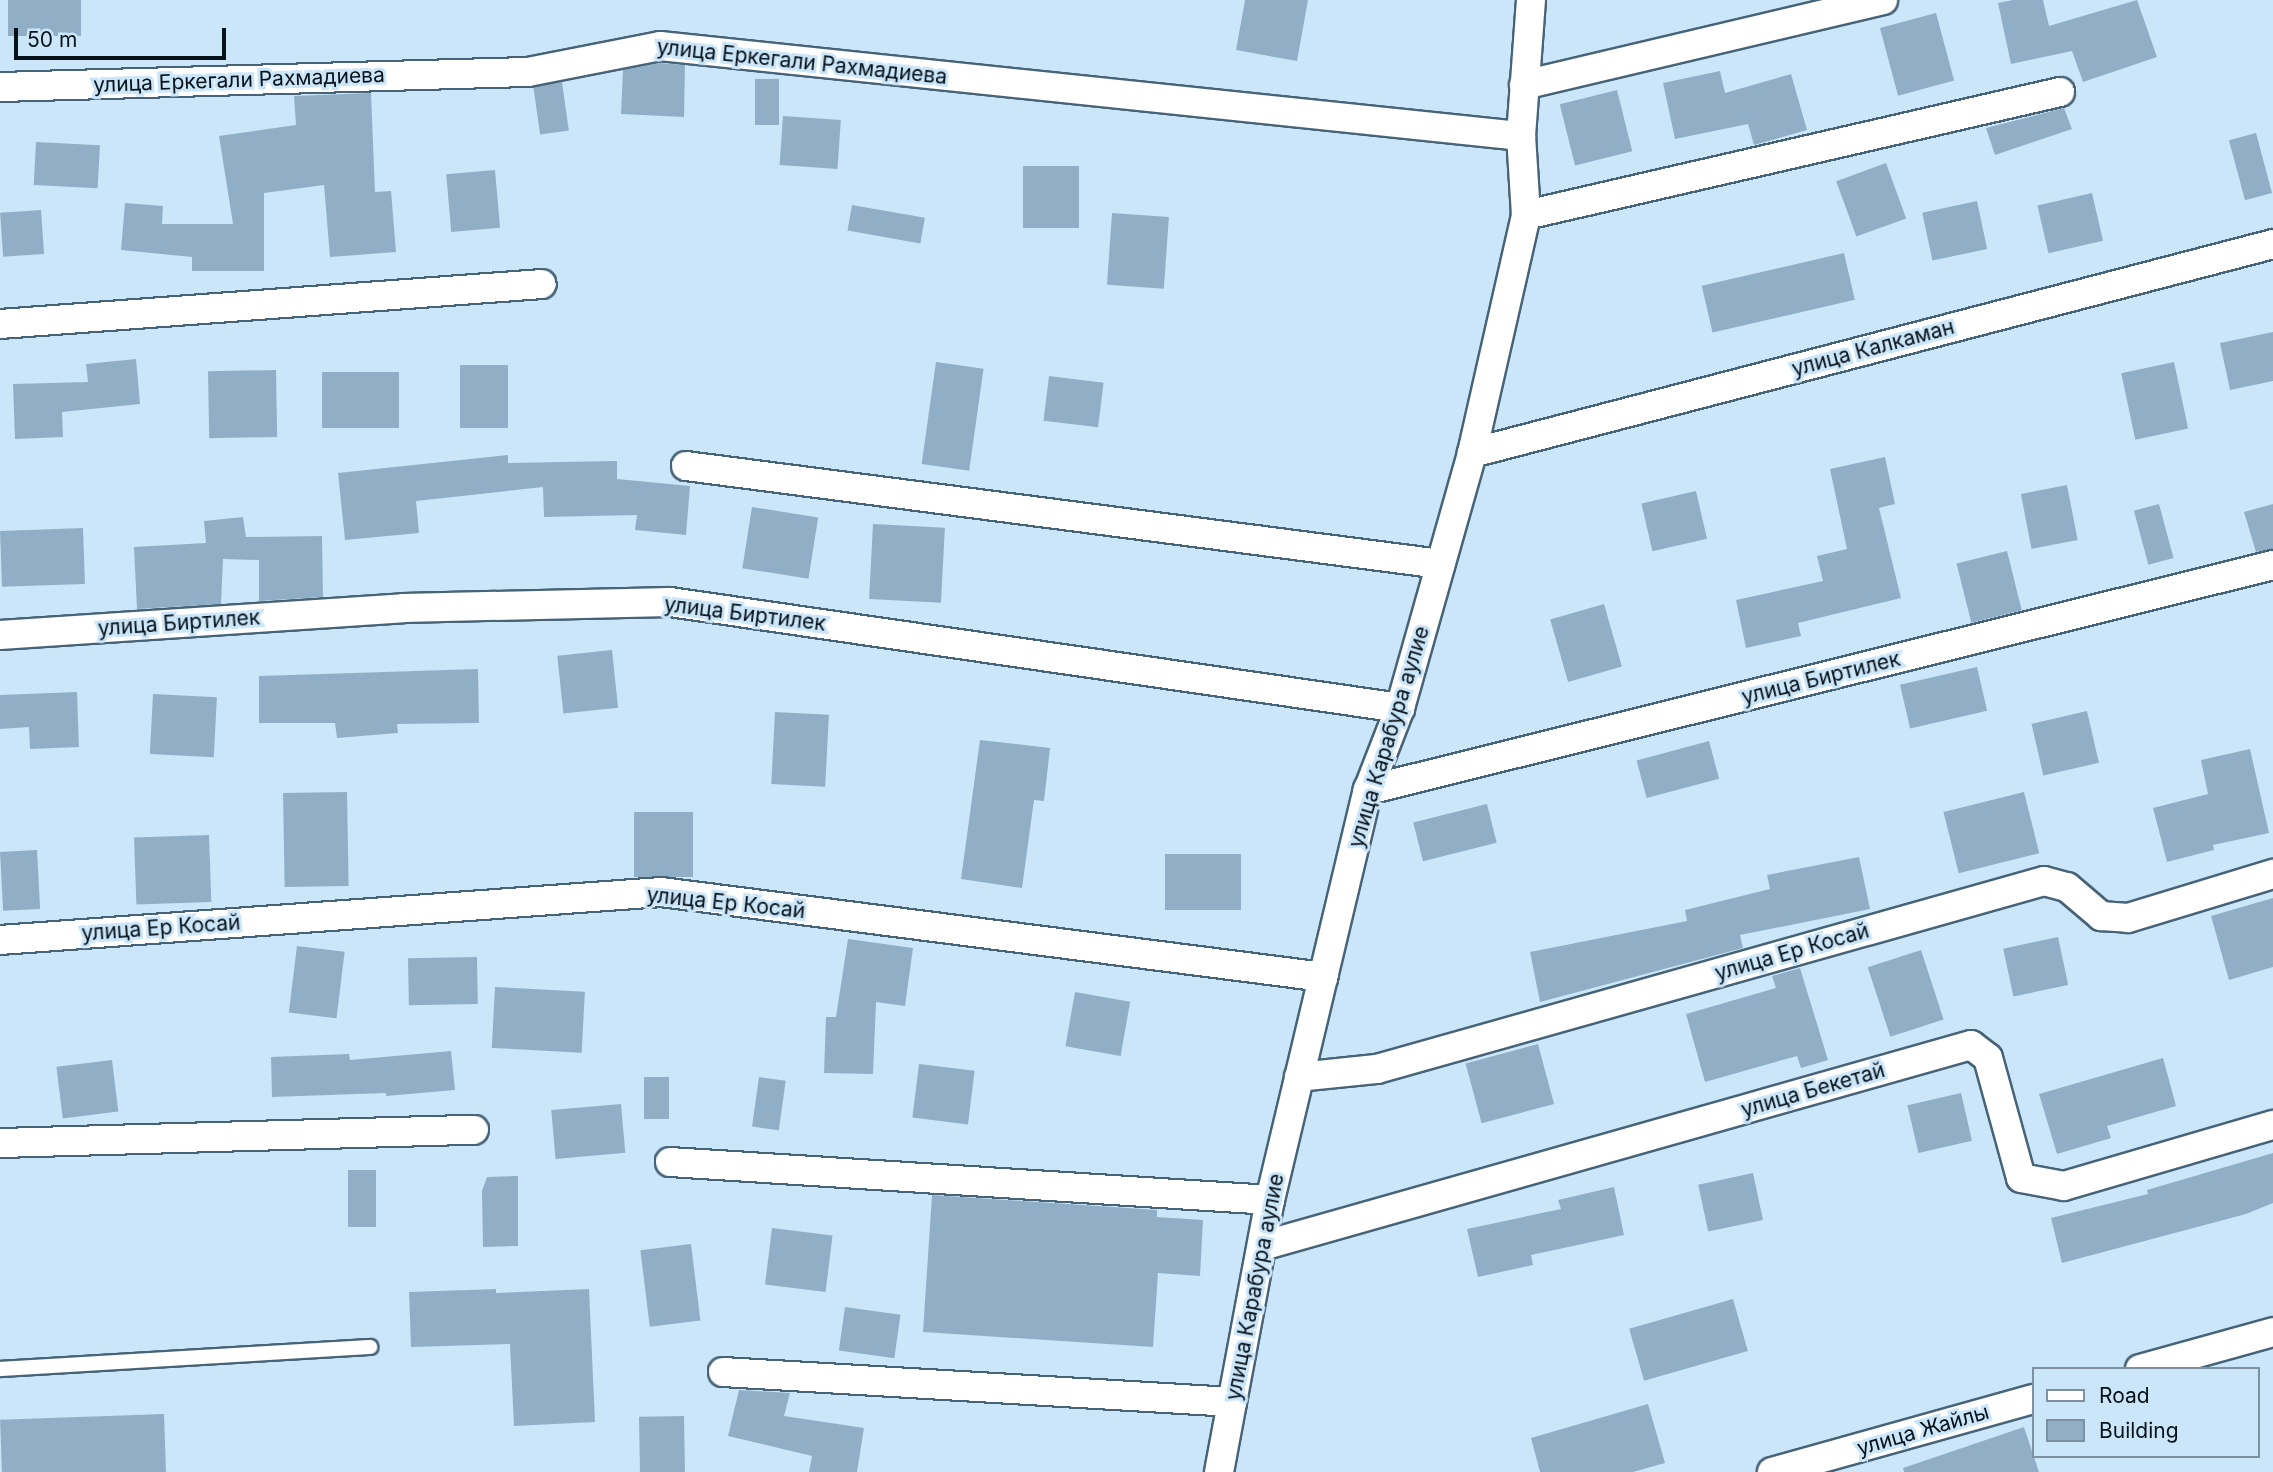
<!DOCTYPE html>
<meta charset="utf-8">
<style>
body{margin:0}
#map{position:relative;width:2273px;height:1472px;overflow:hidden;background:#cce6f9;font-family:Inter,sans-serif}
div>[style]{position:absolute}
.building>*{inset:0;background:#90afc6;transform-origin:0 0}
.roads{filter:drop-shadow(2px 0 #476378) drop-shadow(-2px 0 #476378) drop-shadow(0 2px #476378) drop-shadow(0 -2px #476378)}
.lane>*{height:14px;margin:-7px;padding:0 7px;transform-origin:7px;border-radius:7px;background:#fff}
.street>*{height:28px;margin:-14px;padding:0 14px;transform-origin:14px;border-radius:14px;background:#fff}
span{translate:-50% -50%;white-space:nowrap;text-align:center;line-height:1.15;-webkit-text-stroke:6px #cce6f9;paint-order:stroke}
.street-label{font-size:21px;color:#07121a}
.legend{position:absolute;left:2032px;top:1367px;width:228px;height:91px;box-sizing:border-box;background:#cce6f9;border:2px solid #7d91a0;margin:0;padding:9px 12px;list-style:none;font-size:21px;color:#07121a}
.legend li{display:flex;align-items:center;gap:14px;height:35px}
.legend b{width:35px;border:2px solid #7d91a0}
.scale{position:absolute;left:14px;top:28px;width:212px;height:32px;box-sizing:border-box;border:4px solid #07121a;border-top:0;padding-left:9px;font-size:21px;line-height:24px;white-space:nowrap;color:#07121a;-webkit-text-stroke:5px #cce6f9;paint-order:stroke}
</style>
<div id="map">
<div class="building">
<div style="left:8px;top:0;width:73px;height:36px"></div>
<div style="clip-path:polygon(1245px 0,1308px 0,1297px 61px,1236px 50px)"></div>
<div style="clip-path:polygon(2013px 0,2043px 0,2049px 26px,2137px 0,2157px 57px,2083px 82px,2072px 51px,2011px 64px,1998px 3px)"></div>
<div style="left:1936px;top:13px;width:70px;height:58px;rotate:75deg"></div>
<div style="clip-path:polygon(660px 63px,685px 65px,684px 117px,621px 114px,623px 70px)"></div>
<div style="clip-path:polygon(1720px 71px,1725px 93px,1791px 74px,1807px 130px,1754px 145px,1748px 124px,1675px 139px,1663px 83px)"></div>
<div style="left:755px;top:79px;width:24px;height:46px"></div>
<div style="left:562px;top:82px;width:49px;height:29px;rotate:82deg"></div>
<div style="left:1617px;top:90px;width:63px;height:59px;rotate:76deg"></div>
<div style="clip-path:polygon(371px 93px,375px 192px,391px 191px,396px 252px,330px 257px,324px 185px,264px 193px,264px 271px,192px 271px,192px 257px,121px 250px,125px 203px,163px 206px,162px 224px,233px 224px,219px 136px,296px 125px,294px 96px)"></div>
<div style="clip-path:polygon(2064px 108px,2072px 129px,1995px 155px,1986px 128px)"></div>
<div style="left:783px;top:116px;width:58px;height:49px;rotate:4deg"></div>
<div style="left:2256px;top:133px;width:62px;height:28px;rotate:75deg"></div>
<div style="left:36px;top:142px;width:64px;height:43px;rotate:3deg"></div>
<div style="left:1886px;top:163px;width:59px;height:53px;rotate:70deg"></div>
<div style="left:1023px;top:166px;width:56px;height:62px"></div>
<div style="left:495px;top:170px;width:58px;height:49px;rotate:85deg"></div>
<div style="left:2092px;top:193px;width:49px;height:56px;rotate:77deg"></div>
<div style="left:1977px;top:201px;width:49px;height:56px;rotate:78deg"></div>
<div style="left:852px;top:205px;width:74px;height:26px;rotate:10deg"></div>
<div style="left:41px;top:210px;width:44px;height:41px;rotate:86deg"></div>
<div style="left:1112px;top:213px;width:57px;height:72px;rotate:4deg"></div>
<div style="left:1844px;top:253px;width:48px;height:146px;rotate:77deg"></div>
<div style="clip-path:polygon(2273px 332px,2273px 381px,2230px 390px,2220px 343px)"></div>
<div style="clip-path:polygon(136px 359px,140px 404px,62px 412px,63px 437px,15px 439px,13px 384px,88px 382px,86px 364px)"></div>
<div style="left:936px;top:362px;width:48px;height:103px;rotate:8deg"></div>
<div style="left:2174px;top:362px;width:68px;height:54px;rotate:78deg"></div>
<div style="left:460px;top:365px;width:48px;height:63px"></div>
<div style="left:276px;top:370px;width:67px;height:68px;rotate:89deg"></div>
<div style="left:322px;top:372px;width:77px;height:56px"></div>
<div style="left:1049px;top:376px;width:55px;height:45px;rotate:7deg"></div>
<div style="clip-path:polygon(508px 455px,508px 463px,617px 461px,617px 479px,690px 486px,686px 535px,635px 530px,637px 515px,544px 517px,543px 487px,416px 501px,419px 533px,345px 540px,338px 473px)"></div>
<div style="clip-path:polygon(1885px 457px,1895px 504px,1879px 508px,1901px 598px,1798px 623px,1801px 636px,1746px 648px,1736px 600px,1823px 581px,1817px 556px,1847px 549px,1830px 469px)"></div>
<div style="left:2067px;top:485px;width:56px;height:47px;rotate:79deg"></div>
<div style="left:1696px;top:491px;width:49px;height:56px;rotate:77deg"></div>
<div style="left:2159px;top:504px;width:56px;height:26px;rotate:75deg"></div>
<div style="clip-path:polygon(2273px 504px,2273px 549px,2256px 552px,2244px 512px)"></div>
<div style="left:752px;top:507px;width:67px;height:62px;rotate:9deg"></div>
<div style="clip-path:polygon(243px 517px,246px 537px,322px 536px,323px 597px,259px 601px,259px 560px,223px 559px,221px 604px,137px 609px,134px 547px,206px 543px,204px 521px)"></div>
<div style="left:873px;top:524px;width:72px;height:75px;rotate:3deg"></div>
<div style="left:83px;top:528px;width:56px;height:83px;rotate:88deg"></div>
<div style="left:2007px;top:551px;width:61px;height:52px;rotate:76deg"></div>
<div style="left:1604px;top:604px;width:65px;height:56px;rotate:74deg"></div>
<div style="left:612px;top:650px;width:58px;height:55px;rotate:84deg"></div>
<div style="left:1977px;top:667px;width:45px;height:79px;rotate:77deg"></div>
<div style="clip-path:polygon(478px 669px,479px 723px,397px 724px,398px 733px,337px 738px,335px 723px,259px 723px,259px 676px)"></div>
<div style="clip-path:polygon(77px 692px,79px 747px,30px 749px,29px 727px,0 729px,0 695px)"></div>
<div style="left:153px;top:694px;width:64px;height:60px;rotate:3deg"></div>
<div style="left:2087px;top:711px;width:53px;height:57px;rotate:77deg"></div>
<div style="left:775px;top:712px;width:54px;height:72px;rotate:3deg"></div>
<div style="clip-path:polygon(980px 740px,1050px 748px,1044px 801px,1034px 800px,1022px 888px,961px 879px)"></div>
<div style="left:1709px;top:741px;width:39px;height:75px;rotate:75deg"></div>
<div style="clip-path:polygon(2250px 749px,2269px 833px,2213px 845px,2214px 850px,2167px 862px,2153px 808px,2208px 794px,2201px 760px)"></div>
<div style="left:347px;top:792px;width:94px;height:64px;rotate:89deg"></div>
<div style="left:2024px;top:792px;width:63px;height:83px;rotate:76deg"></div>
<div style="left:1487px;top:804px;width:40px;height:76px;rotate:76deg"></div>
<div style="left:634px;top:812px;width:59px;height:65px"></div>
<div style="left:209px;top:835px;width:67px;height:75px;rotate:88deg"></div>
<div style="left:37px;top:850px;width:59px;height:37px;rotate:87deg"></div>
<div style="left:1165px;top:854px;width:76px;height:56px"></div>
<div style="clip-path:polygon(1859px 857px,1870px 909px,1740px 935px,1743px 948px,1540px 1002px,1530px 952px,1687px 921px,1685px 910px,1770px 889px,1767px 875px)"></div>
<div style="clip-path:polygon(2273px 898px,2273px 967px,2229px 980px,2211px 916px)"></div>
<div style="left:2058px;top:937px;width:49px;height:56px;rotate:78deg"></div>
<div style="clip-path:polygon(848px 939px,913px 948px,905px 1006px,876px 1002px,873px 1074px,824px 1073px,826px 1017px,836px 1017px)"></div>
<div style="left:297px;top:946px;width:48px;height:67px;rotate:7deg"></div>
<div style="left:1921px;top:950px;width:73px;height:56px;rotate:72deg"></div>
<div style="left:477px;top:957px;width:47px;height:69px;rotate:89deg"></div>
<div style="clip-path:polygon(1800px 968px,1828px 1060px,1801px 1068px,1797px 1056px,1705px 1082px,1686px 1014px,1776px 988px,1772px 976px)"></div>
<div style="left:495px;top:987px;width:90px;height:61px;rotate:3deg"></div>
<div style="left:1075px;top:992px;width:56px;height:55px;rotate:10deg"></div>
<div style="left:1538px;top:1044px;width:62px;height:75px;rotate:75deg"></div>
<div style="clip-path:polygon(451px 1051px,455px 1090px,386px 1096px,386px 1093px,272px 1097px,271px 1057px,349px 1054px,350px 1060px)"></div>
<div style="clip-path:polygon(2163px 1058px,2176px 1106px,2107px 1126px,2111px 1138px,2057px 1154px,2039px 1094px)"></div>
<div style="left:112px;top:1060px;width:52px;height:56px;rotate:83deg"></div>
<div style="left:919px;top:1064px;width:56px;height:54px;rotate:7deg"></div>
<div style="left:644px;top:1077px;width:25px;height:42px"></div>
<div style="left:759px;top:1077px;width:27px;height:50px;rotate:8deg"></div>
<div style="left:1961px;top:1093px;width:49px;height:55px;rotate:77deg"></div>
<div style="left:621px;top:1104px;width:49px;height:70px;rotate:85deg"></div>
<div style="clip-path:polygon(2273px 1153px,2273px 1203px,2246px 1214px,2062px 1263px,2051px 1218px,2148px 1194px,2147px 1190px)"></div>
<div style="left:348px;top:1170px;width:28px;height:57px"></div>
<div style="left:1753px;top:1173px;width:48px;height:56px;rotate:78deg"></div>
<div style="clip-path:polygon(518px 1176px,518px 1246px,483px 1247px,482px 1191px,487px 1177px)"></div>
<div style="clip-path:polygon(1614px 1187px,1624px 1235px,1531px 1255px,1533px 1265px,1478px 1277px,1467px 1229px,1561px 1209px,1558px 1200px)"></div>
<div style="clip-path:polygon(932px 1195px,1157px 1210px,1157px 1217px,1203px 1220px,1200px 1276px,1158px 1273px,1153px 1347px,923px 1332px)"></div>
<div style="left:772px;top:1228px;width:61px;height:57px;rotate:7deg"></div>
<div style="left:691px;top:1244px;width:77px;height:51px;rotate:83deg"></div>
<div style="clip-path:polygon(496px 1289px,496px 1293px,589px 1289px,595px 1422px,514px 1426px,510px 1344px,411px 1347px,409px 1292px)"></div>
<div style="left:1733px;top:1299px;width:54px;height:108px;rotate:74deg"></div>
<div style="left:845px;top:1307px;width:56px;height:44px;rotate:8deg"></div>
<div style="clip-path:polygon(739px 1390px,790px 1393px,784px 1416px,864px 1428px,857px 1472px,809px 1472px,812px 1456px,728px 1436px)"></div>
<div style="clip-path:polygon(1648px 1404px,1665px 1463px,1633px 1472px,1540px 1472px,1531px 1438px)"></div>
<div style="left:164px;top:1414px;width:58px;height:164px;rotate:88deg"></div>
<div style="left:684px;top:1416px;width:56px;height:45px;rotate:89deg"></div>
<div style="clip-path:polygon(2024px 1427px,2039px 1472px,1904px 1472px,1903px 1468px)"></div>
</div>
<div class="roads">
<div class="lane">
<div style="left:0;top:1369px;width:371px;rotate:-3.4deg"></div>
</div>
<div class="street">
<div style="left:1524px;top:85px;width:369px;rotate:-13.3deg"></div>
<div style="left:0;top:87px;width:528px;rotate:-1.63deg"></div>
<div style="left:528px;top:72px;width:135px;rotate:-11.1deg"></div>
<div style="left:660px;top:46px;width:866px;rotate:5.97deg"></div>
<div style="left:1526px;top:215px;width:548px;rotate:-12.97deg"></div>
<div style="left:0;top:324px;width:543px;rotate:-4.22deg"></div>
<div style="left:1472px;top:453px;width:828px;rotate:-14.62deg"></div>
<div style="left:686px;top:466px;width:761px;rotate:7.4deg"></div>
<div style="left:0;top:635px;width:404px;rotate:-3.8deg"></div>
<div style="left:403px;top:608px;width:267px;rotate:-1.3deg"></div>
<div style="left:670px;top:602px;width:738px;rotate:8.26deg"></div>
<div style="left:1368px;top:790px;width:933px;rotate:-13.96deg"></div>
<div style="left:0;top:940px;width:663px;rotate:-4.15deg"></div>
<div style="left:661px;top:892px;width:668px;rotate:7.31deg"></div>
<div style="left:1299px;top:1077px;width:78px;rotate:-5.9deg"></div>
<div style="left:1377px;top:1069px;width:693px;rotate:-15.74deg"></div>
<div style="left:2044px;top:881px;width:24px;rotate:15deg"></div>
<div style="left:2067px;top:887px;width:45px;rotate:40.5deg"></div>
<div style="left:2101px;top:916px;width:27px;rotate:4deg"></div>
<div style="left:2128px;top:918px;width:152px;rotate:-16.9deg"></div>
<div style="left:0;top:1143px;width:474px;rotate:-1.6deg"></div>
<div style="left:670px;top:1162px;width:601px;rotate:3.62deg"></div>
<div style="left:1262px;top:1246px;width:737px;rotate:-15.83deg"></div>
<div style="left:1971px;top:1045px;width:21px;rotate:37deg"></div>
<div style="left:1988px;top:1058px;width:124px;rotate:74.6deg"></div>
<div style="left:2021px;top:1178px;width:44px;rotate:10.5deg"></div>
<div style="left:2064px;top:1186px;width:218px;rotate:-16.3deg"></div>
<div style="left:2140px;top:1369px;width:138px;rotate:-15.5deg"></div>
<div style="left:723px;top:1372px;width:510px;rotate:3.37deg"></div>
<div style="left:1219px;top:1472px;width:277px;rotate:-79.4deg"></div>
<div style="left:1270px;top:1200px;width:422px;rotate:-76.6deg"></div>
<div style="left:1368px;top:790px;width:88px;rotate:-68.7deg"></div>
<div style="left:1400px;top:708px;width:265px;rotate:-74.2deg"></div>
<div style="left:1472px;top:453px;width:244px;rotate:-77.2deg"></div>
<div style="left:1526px;top:215px;width:79px;rotate:-93.6deg"></div>
<div style="left:1521px;top:136px;width:136px;rotate:-85.8deg"></div>
<div style="left:1772px;top:1472px;width:271px;rotate:-15.6deg"></div>
</div>
</div>
<div class="street-label">
<span style="left:802px;top:62px;rotate:6deg">улица Еркегали Рахмадиева</span>
<span style="left:239px;top:80px;rotate:-2deg">улица Еркегали Рахмадиева</span>
<span style="left:1873px;top:348px;rotate:-15deg">улица Калкаман</span>
<span style="left:745px;top:614px;rotate:7deg">улица Биртилек</span>
<span style="left:179px;top:623px;rotate:-4deg">улица Биртилек</span>
<span style="left:1821px;top:678px;rotate:-14deg">улица Биртилек</span>
<span style="left:1389px;top:737px;rotate:-73deg">улица Карабура аулие</span>
<span style="left:726px;top:903px;rotate:6deg">улица Ер Косай</span>
<span style="left:161px;top:928px;rotate:-4deg">улица Ер Косай</span>
<span style="left:1792px;top:952px;rotate:-16deg">улица Ер Косай</span>
<span style="left:1813px;top:1090px;rotate:-16deg">улица Бекетай</span>
<span style="left:1255px;top:1287px;rotate:-79deg">улица Карабура аулие</span>
<span style="left:1923px;top:1430px;rotate:-16deg">улица Жайлы</span>
</div>
<ul class="legend">
<li><b style="height:9px;background:#fff"></b>Road</li>
<li><b style="height:19px;background:#90afc6"></b>Building</li>
</ul>
<div class="scale">50 m</div>
</div>
